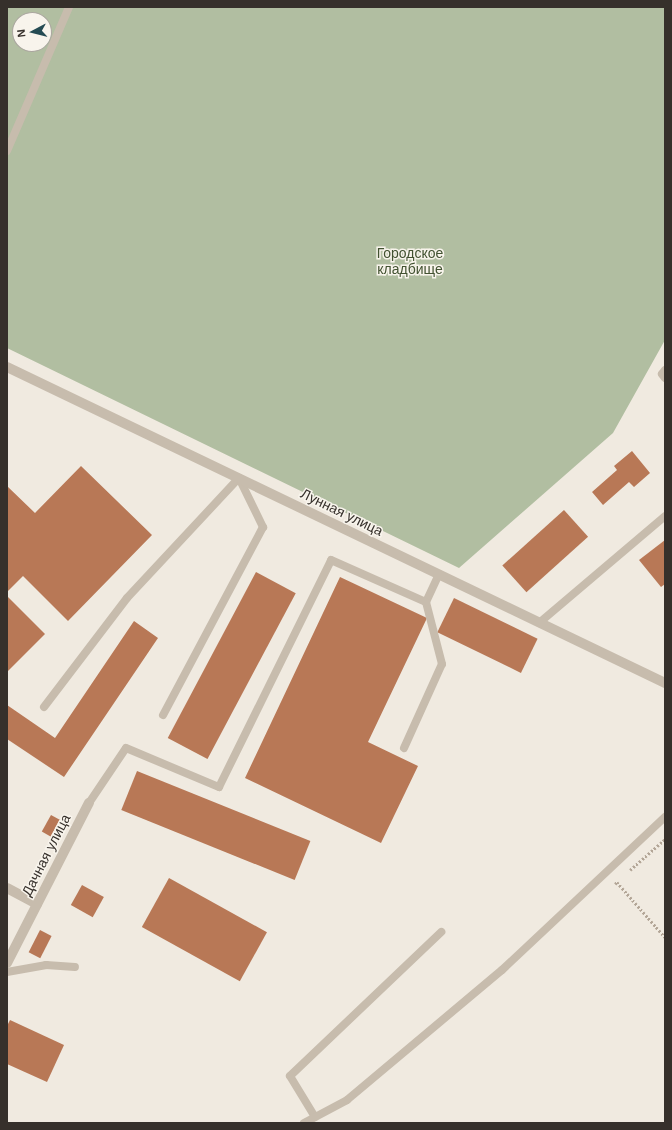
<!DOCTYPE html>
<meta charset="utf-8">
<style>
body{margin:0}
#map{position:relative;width:672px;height:1130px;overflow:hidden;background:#f0eae0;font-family:Arial,sans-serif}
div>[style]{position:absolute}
.green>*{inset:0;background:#b1bea1}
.building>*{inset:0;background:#b87856;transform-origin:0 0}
.path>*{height:2.5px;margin-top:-1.25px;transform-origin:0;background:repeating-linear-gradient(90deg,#b3a697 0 2px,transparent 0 4px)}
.service>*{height:8px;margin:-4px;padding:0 4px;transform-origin:4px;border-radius:4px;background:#c7bcad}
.minor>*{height:10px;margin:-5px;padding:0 5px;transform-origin:5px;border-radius:5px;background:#c7bcad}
span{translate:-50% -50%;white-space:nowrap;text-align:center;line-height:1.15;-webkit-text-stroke:3px #f8f4ec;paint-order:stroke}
.park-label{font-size:14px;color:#425231}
.street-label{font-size:14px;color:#36302b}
.frame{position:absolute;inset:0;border:8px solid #36302b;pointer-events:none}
.north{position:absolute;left:12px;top:12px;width:40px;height:40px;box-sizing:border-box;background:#f8f4ec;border:1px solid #aaa69f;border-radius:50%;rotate:263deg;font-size:11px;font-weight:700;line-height:16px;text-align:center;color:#36302b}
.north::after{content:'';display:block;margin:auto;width:14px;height:18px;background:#254b53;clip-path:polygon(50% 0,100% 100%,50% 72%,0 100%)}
</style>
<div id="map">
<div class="green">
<div style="clip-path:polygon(evenodd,7px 7px,665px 7px,665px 340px,613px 433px,459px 568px,7px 348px,7px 7px,20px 20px,44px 20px,44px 44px,20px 44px,20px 20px)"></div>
</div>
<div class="building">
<div style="clip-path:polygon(632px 451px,650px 473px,634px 487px,629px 482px,603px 505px,592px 492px,617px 470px,614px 466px)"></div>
<div style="clip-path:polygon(81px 466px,152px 535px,68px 621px,23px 576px,7px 592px,7px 486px,35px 513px)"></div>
<div style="left:564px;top:510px;width:36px;height:83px;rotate:48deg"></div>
<div style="clip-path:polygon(665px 540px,665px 584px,661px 587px,639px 560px)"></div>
<div style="left:256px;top:572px;width:45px;height:188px;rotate:28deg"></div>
<div style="clip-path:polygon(340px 577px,427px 618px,368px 742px,418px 766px,381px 843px,245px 778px)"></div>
<div style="clip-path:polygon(7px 596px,45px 634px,7px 672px)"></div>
<div style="left:454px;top:598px;width:93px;height:38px;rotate:26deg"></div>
<div style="clip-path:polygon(134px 621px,158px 638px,64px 777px,7px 739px,7px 705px,55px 738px)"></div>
<div style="left:137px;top:771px;width:187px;height:42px;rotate:22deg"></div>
<div style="left:51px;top:815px;width:10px;height:19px;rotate:29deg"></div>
<div style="left:169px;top:878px;width:112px;height:56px;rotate:29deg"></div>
<div style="left:82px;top:885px;width:25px;height:23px;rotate:29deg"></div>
<div style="left:40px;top:930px;width:13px;height:25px;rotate:27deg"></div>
<div style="clip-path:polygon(10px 1020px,64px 1045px,47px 1082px,7px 1064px,7px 1026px)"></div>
</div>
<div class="path">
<div style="left:630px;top:870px;width:47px;rotate:-41.5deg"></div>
<div style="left:615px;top:884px;width:3px;rotate:-45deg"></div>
<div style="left:617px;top:882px;width:73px;rotate:48.9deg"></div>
</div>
<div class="service">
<div style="left:7px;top:151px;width:157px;rotate:-66.7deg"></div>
<div style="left:665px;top:370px;width:5px;rotate:127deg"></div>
<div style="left:662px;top:374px;width:5px;rotate:53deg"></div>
<div style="left:539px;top:623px;width:165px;rotate:-40.3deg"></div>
<div style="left:44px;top:707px;width:137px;rotate:-52.7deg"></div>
<div style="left:127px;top:598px;width:164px;rotate:-47deg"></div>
<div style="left:239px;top:478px;width:55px;rotate:63.9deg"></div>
<div style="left:263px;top:527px;width:213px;rotate:118deg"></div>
<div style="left:404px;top:748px;width:92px;rotate:-65.7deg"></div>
<div style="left:442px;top:664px;width:64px;rotate:-104.5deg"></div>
<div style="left:426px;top:602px;width:31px;rotate:-65deg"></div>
<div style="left:89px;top:803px;width:66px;rotate:-56.1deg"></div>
<div style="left:126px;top:748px;width:101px;rotate:22.8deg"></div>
<div style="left:219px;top:787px;width:253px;rotate:-63.7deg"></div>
<div style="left:331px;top:560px;width:104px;rotate:23.9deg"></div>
<div style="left:7px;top:972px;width:40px;rotate:-10deg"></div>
<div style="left:46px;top:965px;width:29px;rotate:4deg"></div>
<div style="left:315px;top:1117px;width:48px;rotate:-121.4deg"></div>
<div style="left:290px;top:1076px;width:209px;rotate:-43.6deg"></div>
<div style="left:304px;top:1123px;width:49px;rotate:-28.1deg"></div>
<div style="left:347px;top:1100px;width:202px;rotate:-40deg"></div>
<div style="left:502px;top:970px;width:224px;rotate:-43.2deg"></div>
</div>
<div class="minor">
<div style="left:7px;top:367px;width:730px;rotate:25.65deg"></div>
<div style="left:7px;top:888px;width:34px;rotate:28deg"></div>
<div style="left:7px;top:963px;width:180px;rotate:-62.9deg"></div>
</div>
<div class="park-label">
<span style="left:410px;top:261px">Городское<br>кладбище</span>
</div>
<div class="street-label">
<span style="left:342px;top:512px;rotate:26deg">Лунная улица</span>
<span style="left:46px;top:855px;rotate:-63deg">Дачная улица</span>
</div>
<div class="frame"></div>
<div class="north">N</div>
</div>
